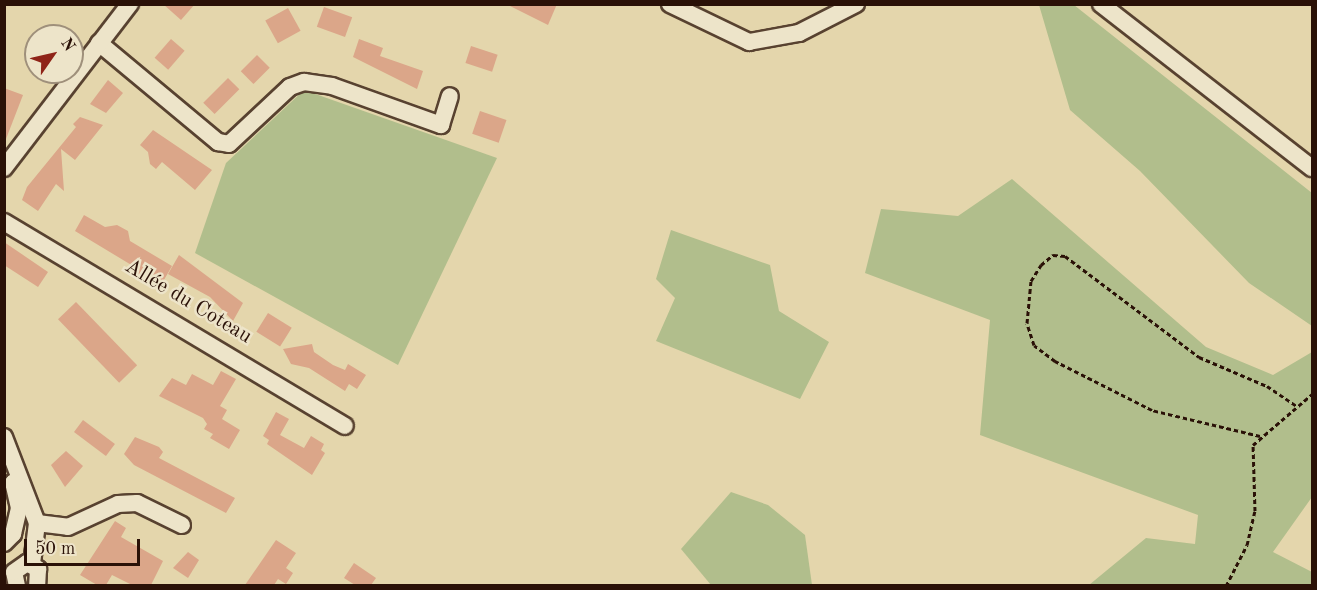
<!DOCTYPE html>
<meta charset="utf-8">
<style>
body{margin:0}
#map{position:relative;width:1317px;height:590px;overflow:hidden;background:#e4d6ac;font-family:"Old Standard TT",serif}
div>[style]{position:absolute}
.green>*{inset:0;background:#b1be8c}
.building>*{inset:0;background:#dba689;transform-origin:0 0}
.path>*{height:3px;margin-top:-1.5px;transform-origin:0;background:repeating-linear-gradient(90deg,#2a1107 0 4.5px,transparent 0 7.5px)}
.roads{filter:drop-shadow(2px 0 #584230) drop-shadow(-2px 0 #584230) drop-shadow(0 2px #584230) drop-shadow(0 -2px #584230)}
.minor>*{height:16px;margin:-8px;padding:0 8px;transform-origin:8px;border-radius:8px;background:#ede4c9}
span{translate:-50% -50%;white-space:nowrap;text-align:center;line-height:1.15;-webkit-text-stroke:5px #ede4c9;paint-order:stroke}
.street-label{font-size:21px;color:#2a1107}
.frame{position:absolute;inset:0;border:6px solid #2a1107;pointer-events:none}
.north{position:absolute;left:24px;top:24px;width:60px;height:60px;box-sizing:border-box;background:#ede4c9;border:2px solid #9f907b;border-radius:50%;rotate:56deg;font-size:16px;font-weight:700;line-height:24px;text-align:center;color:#2a1107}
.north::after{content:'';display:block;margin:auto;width:21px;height:27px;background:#8f2418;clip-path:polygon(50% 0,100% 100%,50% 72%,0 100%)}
.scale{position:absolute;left:24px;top:539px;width:116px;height:27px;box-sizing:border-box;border:3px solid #2a1107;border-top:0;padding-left:8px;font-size:18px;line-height:21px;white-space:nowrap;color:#2a1107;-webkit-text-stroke:4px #ede4c9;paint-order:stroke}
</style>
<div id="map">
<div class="green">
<div style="clip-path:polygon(1039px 5px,1074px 5px,1312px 193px,1312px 326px,1249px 283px,1140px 171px,1070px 110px)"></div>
<div style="clip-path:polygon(304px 90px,497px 158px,398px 365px,195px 253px,226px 163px)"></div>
<div style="clip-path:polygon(1012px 179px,1206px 347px,1273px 375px,1312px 352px,1312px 497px,1273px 552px,1312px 572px,1312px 585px,1089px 585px,1146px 538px,1195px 544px,1198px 515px,980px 435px,990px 320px,865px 273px,881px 209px,958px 216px)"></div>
<div style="clip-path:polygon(671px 230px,770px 265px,779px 311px,829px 342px,800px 399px,656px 341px,675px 298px,656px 279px)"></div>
<div style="clip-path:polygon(731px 492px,768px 505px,805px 535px,812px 585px,711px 585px,681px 549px)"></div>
</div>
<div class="building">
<div style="clip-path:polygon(163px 4px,195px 4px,181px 20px)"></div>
<div style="clip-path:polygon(506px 4px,557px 4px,548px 25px)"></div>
<div style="left:324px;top:7px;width:30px;height:21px;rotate:20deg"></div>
<div style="left:288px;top:8px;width:26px;height:26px;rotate:61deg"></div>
<div style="left:171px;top:39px;width:18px;height:25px;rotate:41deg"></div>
<div style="clip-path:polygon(359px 39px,383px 48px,380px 56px,423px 71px,417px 89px,353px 57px)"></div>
<div style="left:471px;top:46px;width:28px;height:18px;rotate:18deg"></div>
<div style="left:257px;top:55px;width:18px;height:23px;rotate:45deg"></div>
<div style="left:228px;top:78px;width:16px;height:35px;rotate:45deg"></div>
<div style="clip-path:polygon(108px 80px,123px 93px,106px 113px,90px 104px)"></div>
<div style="clip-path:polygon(4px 88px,23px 95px,6px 139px,4px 138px)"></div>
<div style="left:480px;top:111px;width:28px;height:24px;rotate:19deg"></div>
<div style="clip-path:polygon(80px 117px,103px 125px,75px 160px,61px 149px,64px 191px,56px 184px,38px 211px,22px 200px,27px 187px,76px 127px,73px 124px)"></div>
<div style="clip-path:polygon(153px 130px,212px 170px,195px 190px,162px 162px,156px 169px,150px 164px,148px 152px,140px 145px)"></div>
<div style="clip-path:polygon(84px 215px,105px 227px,117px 225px,128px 231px,130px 241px,172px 266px,161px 285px,135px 274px,138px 269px,75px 231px)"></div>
<div style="clip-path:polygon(4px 242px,48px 272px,38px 287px,4px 265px)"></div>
<div style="clip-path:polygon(179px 255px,243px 303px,233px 321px,210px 297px,168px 274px)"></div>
<div style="left:76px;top:302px;width:88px;height:25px;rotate:46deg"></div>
<div style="left:268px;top:313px;width:28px;height:22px;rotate:32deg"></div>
<div style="clip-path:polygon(312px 344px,314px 352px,333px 365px,345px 370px,348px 364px,366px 375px,357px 389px,349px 384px,345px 391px,309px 368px,291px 364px,283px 349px)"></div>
<div style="clip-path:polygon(221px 371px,236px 379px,220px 406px,227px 410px,222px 419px,240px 430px,229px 449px,210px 438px,213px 434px,204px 429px,207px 424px,203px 418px,159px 396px,172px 378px,186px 385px,192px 374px,213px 385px)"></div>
<div style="clip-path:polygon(276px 412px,289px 419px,280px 435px,304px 448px,311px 436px,324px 444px,321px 450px,325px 453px,312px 475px,267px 444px,269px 440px,263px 436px)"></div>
<div style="left:83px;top:420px;width:40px;height:15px;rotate:37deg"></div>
<div style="clip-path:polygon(135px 437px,159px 447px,163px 452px,159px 458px,235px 498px,226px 513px,134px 465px,124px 454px)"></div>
<div style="clip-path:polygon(66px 451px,83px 466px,65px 487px,51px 465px)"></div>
<div style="clip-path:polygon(115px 521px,126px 528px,121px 537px,163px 561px,151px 585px,132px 585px,112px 575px,106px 585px,97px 585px,80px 575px)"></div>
<div style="clip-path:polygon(276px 540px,296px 553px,286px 568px,293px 573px,286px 584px,278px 579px,274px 585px,245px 585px)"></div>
<div style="clip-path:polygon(188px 552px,199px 560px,188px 578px,173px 568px)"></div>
<div style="clip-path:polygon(354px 563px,376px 578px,371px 585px,355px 585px,344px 578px)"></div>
</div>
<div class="path">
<div style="left:1260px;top:436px;width:111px;rotate:-166.5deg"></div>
<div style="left:1152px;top:410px;width:109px;rotate:-153.2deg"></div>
<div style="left:1055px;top:361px;width:26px;rotate:-143deg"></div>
<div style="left:1034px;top:345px;width:23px;rotate:-108deg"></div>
<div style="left:1027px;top:323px;width:42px;rotate:-84.6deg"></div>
<div style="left:1031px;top:281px;width:19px;rotate:-58deg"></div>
<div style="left:1041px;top:265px;width:16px;rotate:-40deg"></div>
<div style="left:1053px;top:255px;width:12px;rotate:5deg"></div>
<div style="left:1065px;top:256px;width:168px;rotate:37deg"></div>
<div style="left:1199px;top:357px;width:74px;rotate:23.1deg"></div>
<div style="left:1267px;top:386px;width:36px;rotate:34deg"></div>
<div style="left:1226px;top:586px;width:46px;rotate:-62.9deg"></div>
<div style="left:1247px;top:545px;width:35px;rotate:-77deg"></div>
<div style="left:1255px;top:511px;width:66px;rotate:-91.7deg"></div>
<div style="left:1253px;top:445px;width:78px;rotate:-40.8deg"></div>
</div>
<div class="roads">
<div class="minor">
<div style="left:670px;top:4px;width:88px;rotate:25.7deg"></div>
<div style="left:749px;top:42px;width:51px;rotate:-10.2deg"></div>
<div style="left:799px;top:33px;width:64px;rotate:-27deg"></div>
<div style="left:1101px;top:4px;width:267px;rotate:37.9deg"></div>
<div style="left:99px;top:43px;width:155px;rotate:39.8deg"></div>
<div style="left:218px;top:142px;width:11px;rotate:10deg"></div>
<div style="left:229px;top:144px;width:83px;rotate:-43.1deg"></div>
<div style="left:290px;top:87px;width:15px;rotate:-20deg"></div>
<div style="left:304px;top:82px;width:28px;rotate:8deg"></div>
<div style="left:332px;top:86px;width:116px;rotate:19.7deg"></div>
<div style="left:441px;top:125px;width:30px;rotate:-73deg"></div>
<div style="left:4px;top:168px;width:207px;rotate:-52.5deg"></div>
<div style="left:4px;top:222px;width:397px;rotate:30.9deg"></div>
<div style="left:4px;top:437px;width:92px;rotate:69deg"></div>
<div style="left:37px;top:523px;width:41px;rotate:97deg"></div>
<div style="left:37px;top:523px;width:31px;rotate:7deg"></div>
<div style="left:68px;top:527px;width:55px;rotate:-24.7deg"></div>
<div style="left:118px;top:504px;width:19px;rotate:-3deg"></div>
<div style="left:137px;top:503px;width:50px;rotate:26.1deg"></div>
<div style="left:4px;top:543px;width:13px;rotate:-45deg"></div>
<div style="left:13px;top:534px;width:27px;rotate:-77deg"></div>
<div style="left:19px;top:508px;width:26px;rotate:-103deg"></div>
<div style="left:13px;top:483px;width:7px;rotate:-34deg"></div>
<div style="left:17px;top:586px;width:14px;rotate:-102deg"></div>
<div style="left:14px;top:572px;width:16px;rotate:-35deg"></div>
<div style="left:27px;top:563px;width:13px;rotate:29deg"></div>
<div style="left:38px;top:569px;width:17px;rotate:93deg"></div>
</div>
</div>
<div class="street-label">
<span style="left:188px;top:302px;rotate:31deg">Allée du Coteau</span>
</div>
<div class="frame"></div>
<div class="north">N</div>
<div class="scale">50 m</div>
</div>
